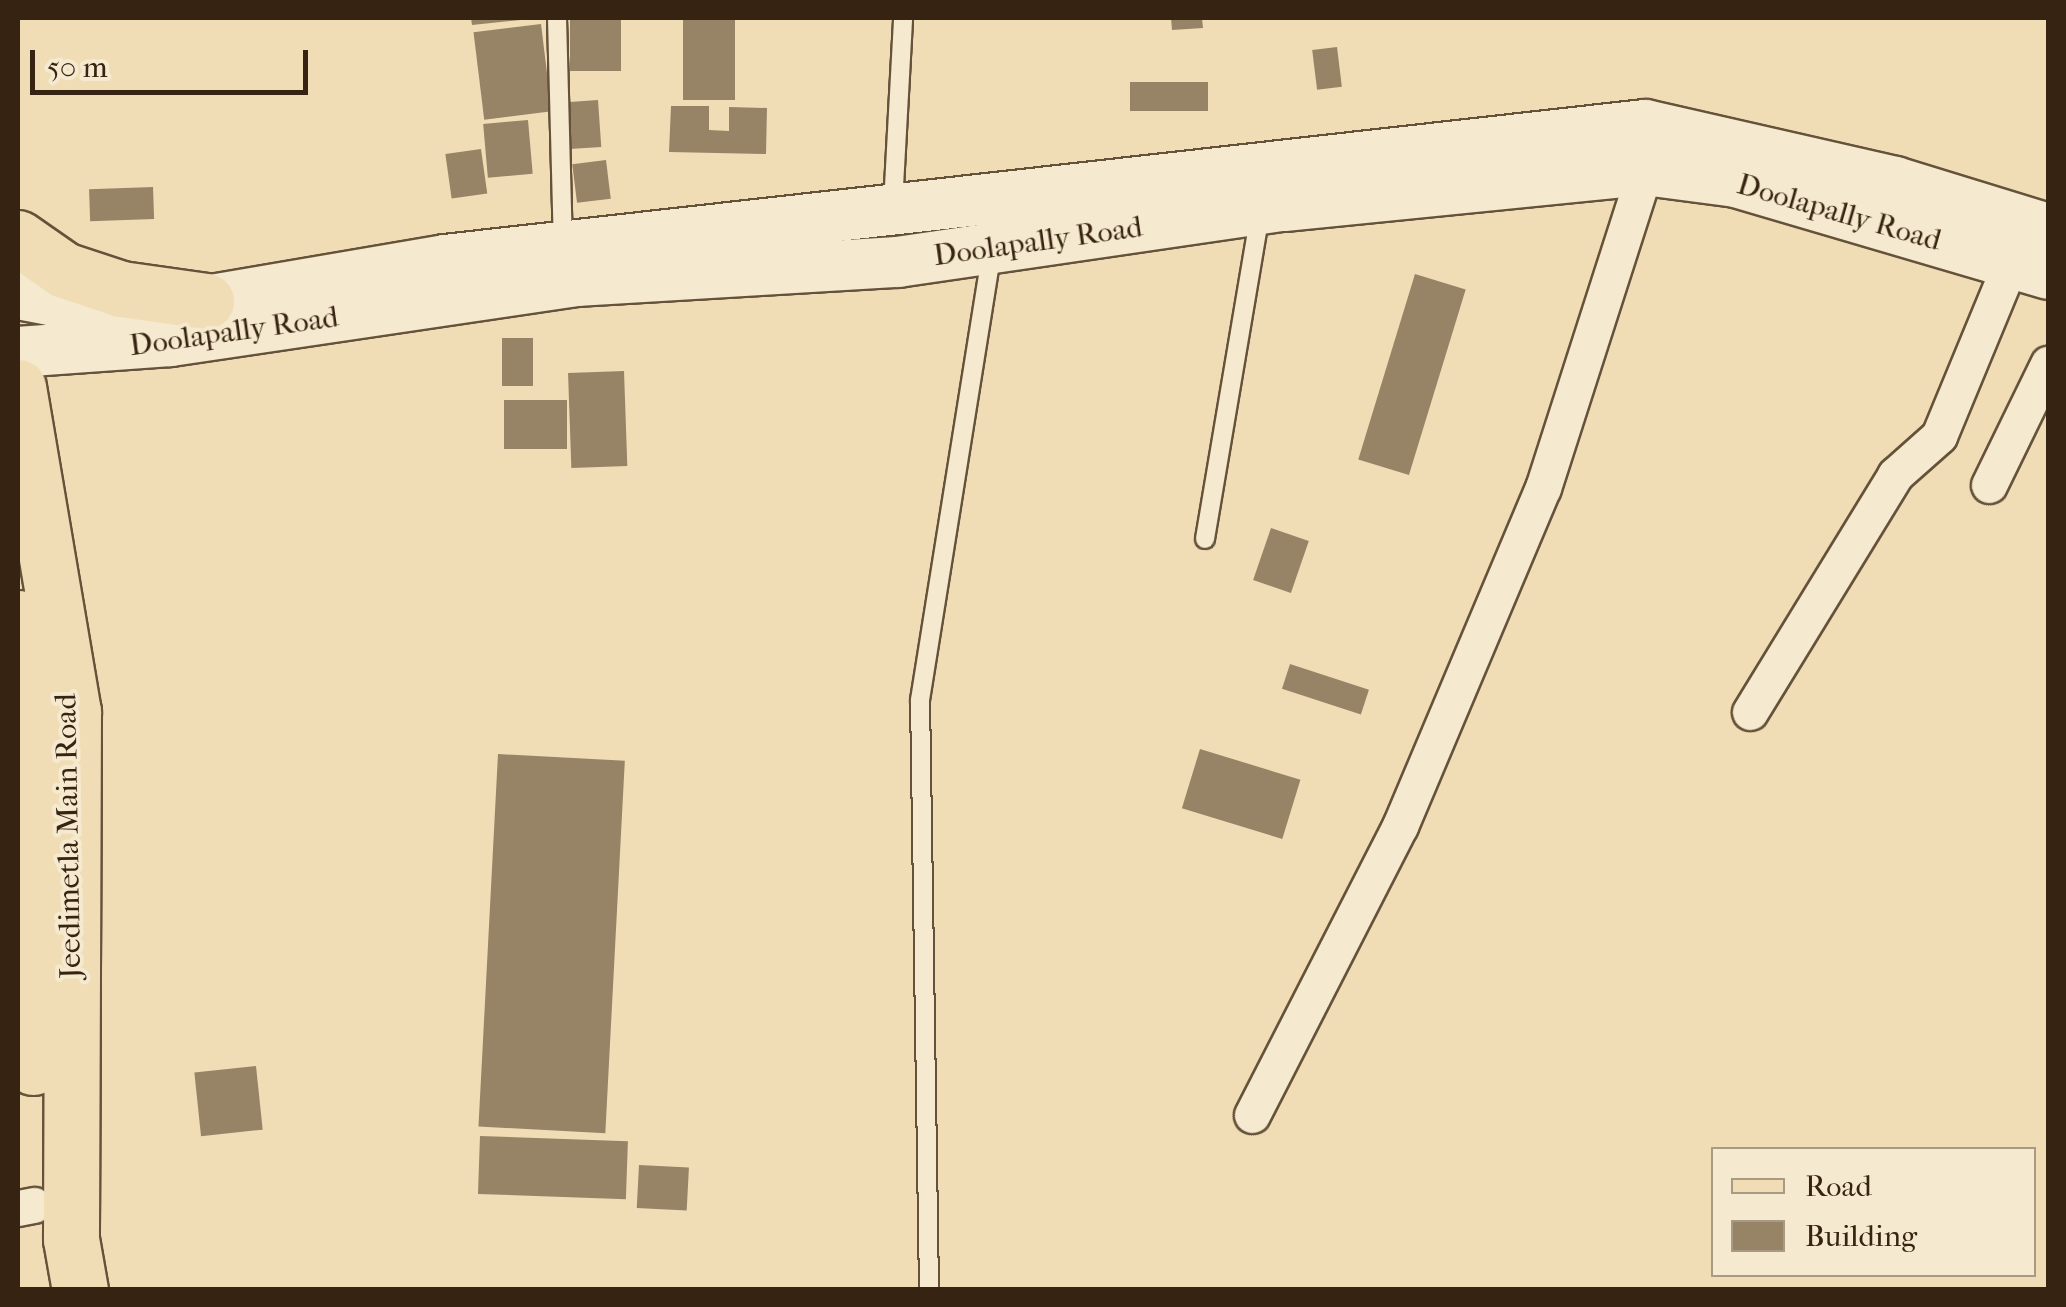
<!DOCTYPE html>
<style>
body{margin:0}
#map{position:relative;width:2066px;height:1307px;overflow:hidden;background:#f0ddb5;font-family:"IM FELL French Canon",serif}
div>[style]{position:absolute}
.building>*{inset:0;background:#978466;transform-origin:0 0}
.roads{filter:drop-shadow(2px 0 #65523a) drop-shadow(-2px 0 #65523a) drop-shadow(0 2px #65523a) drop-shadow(0 -2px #65523a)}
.lane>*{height:18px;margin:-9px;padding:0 9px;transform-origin:9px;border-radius:9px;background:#f5e9cf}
.street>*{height:35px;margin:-17.5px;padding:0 17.5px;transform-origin:17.5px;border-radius:17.5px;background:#f5e9cf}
.secondary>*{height:50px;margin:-25px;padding:0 25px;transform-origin:25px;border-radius:25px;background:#f5e9cf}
.primary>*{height:55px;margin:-27.5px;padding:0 27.5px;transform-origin:27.5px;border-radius:27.5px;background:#f0ddb5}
span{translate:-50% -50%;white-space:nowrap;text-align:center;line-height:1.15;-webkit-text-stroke:8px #f5e9cf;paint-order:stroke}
.street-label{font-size:30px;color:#372311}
.frame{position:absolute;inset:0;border:20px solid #372311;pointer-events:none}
.legend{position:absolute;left:1711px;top:1147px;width:325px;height:130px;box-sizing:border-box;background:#f5e9cf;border:2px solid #a99a83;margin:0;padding:12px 18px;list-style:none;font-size:30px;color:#372311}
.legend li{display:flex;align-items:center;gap:20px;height:50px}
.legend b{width:50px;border:2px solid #a99a83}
.scale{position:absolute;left:30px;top:50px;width:278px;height:45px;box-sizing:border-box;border:5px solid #372311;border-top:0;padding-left:12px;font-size:30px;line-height:35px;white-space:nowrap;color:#372311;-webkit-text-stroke:8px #f5e9cf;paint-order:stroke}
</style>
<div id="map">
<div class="building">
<div style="clip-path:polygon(471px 18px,521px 18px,521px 20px,472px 25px)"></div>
<div style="left:570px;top:18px;width:51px;height:53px"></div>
<div style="left:683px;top:18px;width:52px;height:82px"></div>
<div style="clip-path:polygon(1171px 18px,1202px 18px,1203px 28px,1172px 30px)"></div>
<div style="left:541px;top:24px;width:88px;height:68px;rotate:83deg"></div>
<div style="left:1337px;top:47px;width:40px;height:25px;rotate:83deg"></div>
<div style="left:1130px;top:82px;width:78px;height:29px"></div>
<div style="left:598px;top:100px;width:47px;height:32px;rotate:86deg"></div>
<div style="clip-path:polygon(671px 106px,709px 106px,709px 130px,729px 131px,729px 107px,767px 108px,766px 154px,669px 152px)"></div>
<div style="left:528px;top:120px;width:54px;height:45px;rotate:85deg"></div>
<div style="left:481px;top:149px;width:45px;height:36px;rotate:82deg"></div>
<div style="left:606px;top:160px;width:39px;height:34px;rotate:83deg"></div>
<div style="left:153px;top:187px;width:32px;height:64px;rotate:88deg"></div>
<div style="left:1415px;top:274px;width:53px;height:194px;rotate:17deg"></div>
<div style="left:502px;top:338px;width:31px;height:48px"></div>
<div style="left:624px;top:371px;width:95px;height:56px;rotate:88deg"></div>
<div style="left:567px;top:400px;width:49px;height:63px;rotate:90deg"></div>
<div style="left:1271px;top:528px;width:40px;height:55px;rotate:19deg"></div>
<div style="left:1290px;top:664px;width:83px;height:26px;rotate:18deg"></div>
<div style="left:1200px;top:749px;width:105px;height:62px;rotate:17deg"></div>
<div style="left:498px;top:754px;width:127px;height:373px;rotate:3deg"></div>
<div style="left:256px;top:1066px;width:64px;height:62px;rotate:84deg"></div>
<div style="left:480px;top:1136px;width:148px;height:58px;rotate:2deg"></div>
<div style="left:639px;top:1165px;width:50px;height:43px;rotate:3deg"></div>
</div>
<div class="roads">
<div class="lane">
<div style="left:557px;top:18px;width:223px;rotate:88.5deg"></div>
<div style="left:893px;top:205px;width:187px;rotate:-86.9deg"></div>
<div style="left:1205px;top:539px;width:329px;rotate:-80.4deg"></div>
<div style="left:929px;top:1290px;width:590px;rotate:-90.87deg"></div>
<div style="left:920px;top:700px;width:455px;rotate:-80.9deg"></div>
</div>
<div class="street">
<div style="left:1989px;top:485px;width:135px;rotate:-64deg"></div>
<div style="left:1750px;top:712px;width:278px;rotate:-58.5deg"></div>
<div style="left:1895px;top:475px;width:59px;rotate:-41.6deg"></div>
<div style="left:1939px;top:436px;width:188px;rotate:-67.5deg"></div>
<div style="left:1252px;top:1115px;width:325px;rotate:-62.9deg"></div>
<div style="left:1400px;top:826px;width:367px;rotate:-67.1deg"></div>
<div style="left:1543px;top:488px;width:334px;rotate:-72.2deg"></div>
<div style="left:18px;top:1208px;width:16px;rotate:-11deg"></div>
</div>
<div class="secondary">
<div style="left:18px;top:294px;width:37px;rotate:11deg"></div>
<div style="left:54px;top:301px;width:152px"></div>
<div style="left:206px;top:301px;width:242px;rotate:-9.7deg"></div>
<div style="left:445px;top:260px;width:1208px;rotate:-6.42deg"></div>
<div style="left:1645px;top:125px;width:256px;rotate:12.8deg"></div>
<div style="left:1895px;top:182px;width:160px;rotate:17.1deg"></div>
<div style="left:18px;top:352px;width:152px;rotate:-4.1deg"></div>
<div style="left:170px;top:341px;width:410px;rotate:-8.4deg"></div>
<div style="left:576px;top:281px;width:323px;rotate:-3.4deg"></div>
<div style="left:898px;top:262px;width:390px;rotate:-8.3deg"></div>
<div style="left:1284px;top:206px;width:363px;rotate:-5.7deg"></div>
<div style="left:1645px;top:170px;width:92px;rotate:7.5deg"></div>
<div style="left:1736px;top:182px;width:325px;rotate:16.4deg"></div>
</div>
<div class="primary">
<div style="left:18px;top:238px;width:56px;rotate:34.8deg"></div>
<div style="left:64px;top:270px;width:60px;rotate:18.4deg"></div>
<div style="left:121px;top:289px;width:86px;rotate:8deg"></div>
<div style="left:18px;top:387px;width:329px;rotate:80.4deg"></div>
<div style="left:73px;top:711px;width:528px;rotate:90.22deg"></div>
<div style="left:71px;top:1239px;width:52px;rotate:80deg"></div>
<div style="left:18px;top:618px;width:178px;rotate:85.2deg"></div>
<div style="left:33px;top:795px;width:272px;rotate:90deg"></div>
</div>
</div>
<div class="street-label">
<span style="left:1839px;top:213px;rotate:16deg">Doolapally Road</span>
<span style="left:1038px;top:242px;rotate:-8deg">Doolapally Road</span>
<span style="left:234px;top:332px;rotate:-8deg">Doolapally Road</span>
<span style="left:69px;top:836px;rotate:-91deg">Jeedimetla Main Road</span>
</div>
<div class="frame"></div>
<ul class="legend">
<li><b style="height:12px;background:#f0ddb5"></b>Road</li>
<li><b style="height:28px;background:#978466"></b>Building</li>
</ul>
<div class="scale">50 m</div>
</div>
